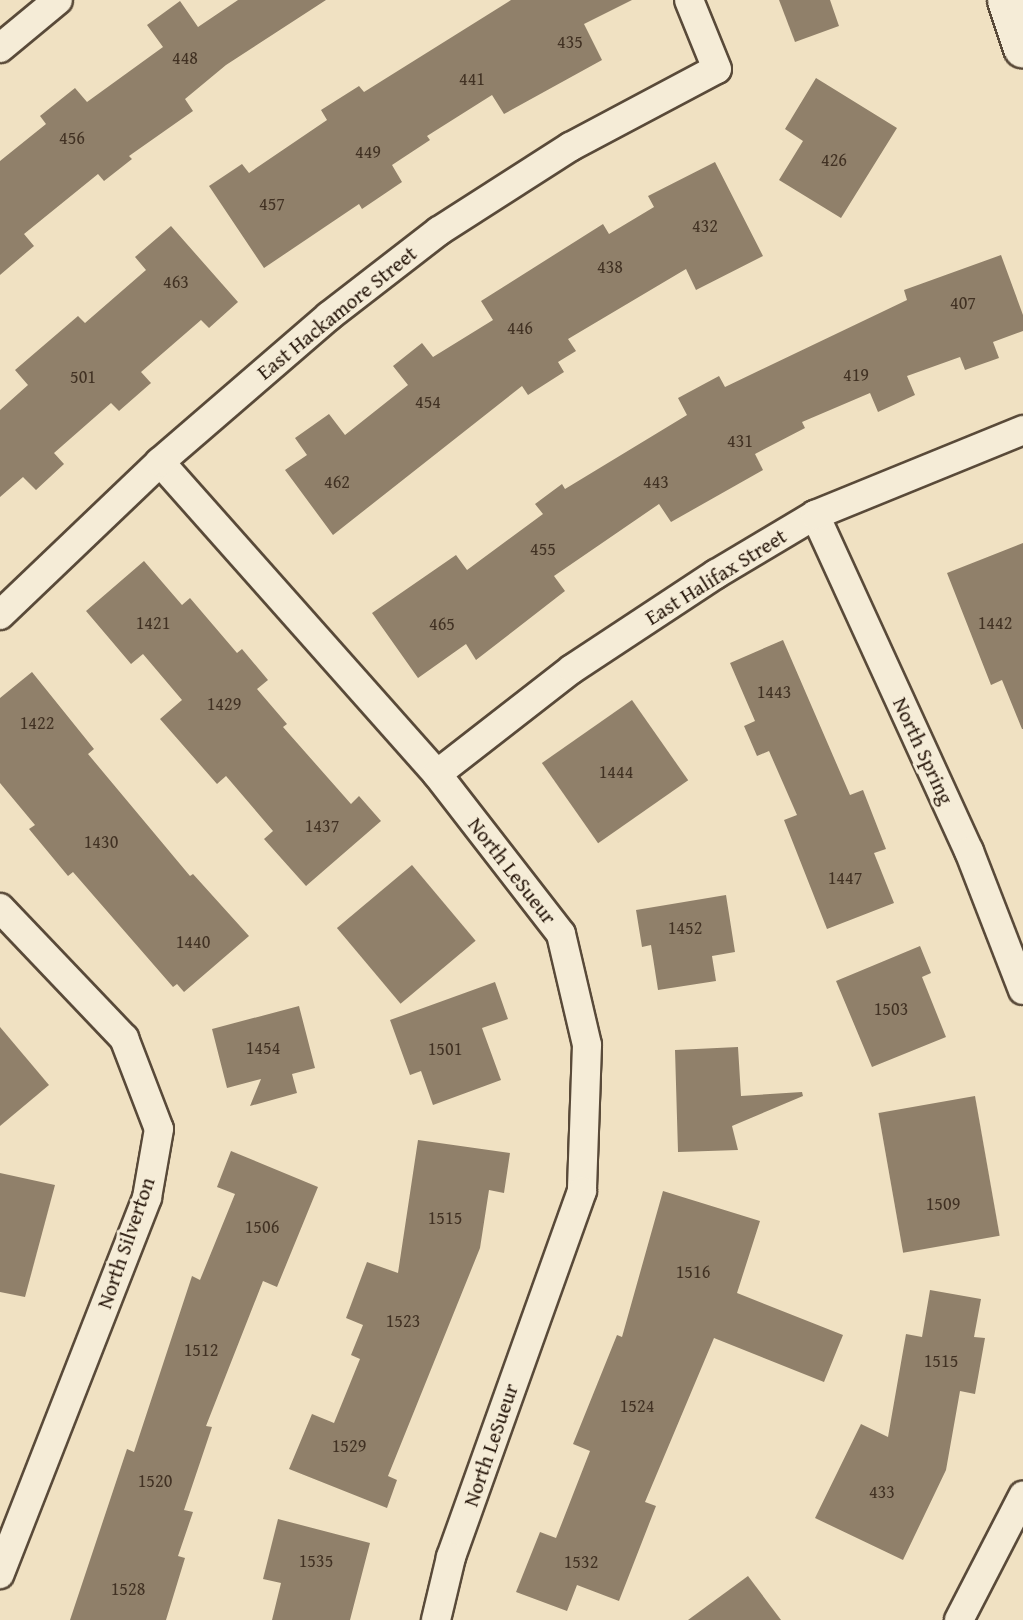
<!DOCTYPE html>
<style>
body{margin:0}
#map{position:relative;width:1023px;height:1620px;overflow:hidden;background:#f0e1c2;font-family:"Gentium Book Plus",serif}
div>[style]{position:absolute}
.building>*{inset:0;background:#90806a;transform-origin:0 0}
.roads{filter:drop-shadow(2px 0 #594a39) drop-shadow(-2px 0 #594a39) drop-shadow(0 2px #594a39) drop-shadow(0 -2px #594a39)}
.minor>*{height:28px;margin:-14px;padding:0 14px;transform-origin:14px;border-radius:14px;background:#f5ecd7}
.secondary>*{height:38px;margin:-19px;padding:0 19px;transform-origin:19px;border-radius:19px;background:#f5ecd7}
span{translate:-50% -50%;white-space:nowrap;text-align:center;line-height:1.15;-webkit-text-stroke:6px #f5ecd7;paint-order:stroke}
.number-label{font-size:18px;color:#413123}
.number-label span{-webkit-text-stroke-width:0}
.street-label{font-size:21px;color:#27170b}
</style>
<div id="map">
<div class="building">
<div style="clip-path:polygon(238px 0,326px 0,226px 65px,185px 99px,193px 111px,129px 156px,132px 159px,104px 181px,98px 174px,24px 234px,34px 246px,0 275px,0 161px,46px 124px,40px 116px,75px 88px,87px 102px,163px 47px,147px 25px,180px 1px,198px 27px)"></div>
<div style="clip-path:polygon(511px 0,632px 0,584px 24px,602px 60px,504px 114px,492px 95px,427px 136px,430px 140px,392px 165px,402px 182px,362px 209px,359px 204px,264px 268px,209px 186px,242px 164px,249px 173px,327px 120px,321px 110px,359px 86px,364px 92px)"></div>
<div style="clip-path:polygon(779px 0,830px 0,839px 26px,795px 42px)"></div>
<div style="clip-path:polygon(816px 78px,897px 128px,841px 218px,779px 180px,803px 141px,785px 129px)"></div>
<div style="clip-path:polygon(715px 162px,763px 256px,696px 290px,686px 269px,568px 339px,576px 351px,558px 362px,564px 372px,528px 395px,522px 386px,333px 535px,285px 470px,307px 455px,295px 438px,329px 414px,345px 435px,408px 385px,393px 366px,422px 343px,433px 357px,493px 320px,481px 301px,603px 224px,609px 234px,654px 207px,648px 196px)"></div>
<div style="clip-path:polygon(171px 226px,238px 302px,209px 328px,201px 320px,141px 372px,151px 383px,119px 411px,111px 403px,54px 453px,64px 464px,36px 490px,23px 477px,0 497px,0 410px,28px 385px,15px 370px,78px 316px,85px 323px,146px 270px,135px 257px)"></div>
<div style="clip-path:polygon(1001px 255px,1023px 315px,1023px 331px,993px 342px,999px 358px,965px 370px,960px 357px,907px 376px,915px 395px,878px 412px,870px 393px,802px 422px,805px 428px,755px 454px,763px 470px,671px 522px,659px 504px,554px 576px,565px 591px,476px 660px,466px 644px,418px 678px,372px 613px,456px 555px,467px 570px,543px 514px,535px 504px,562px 484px,565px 489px,687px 415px,678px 398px,719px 376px,725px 387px,907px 300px,904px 290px)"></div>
<div style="clip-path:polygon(1023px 543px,1023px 729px,1022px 729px,1002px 680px,991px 685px,947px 573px)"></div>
<div style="clip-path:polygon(144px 561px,182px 605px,190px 598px,237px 653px,242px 649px,268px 680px,257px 689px,287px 724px,283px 727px,351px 804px,359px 796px,381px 821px,306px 886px,264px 839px,273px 831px,226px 776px,217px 784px,160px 719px,182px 700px,143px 654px,131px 664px,86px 611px)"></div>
<div style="clip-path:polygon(783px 640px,850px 795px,863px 790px,886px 849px,874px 853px,894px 903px,827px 929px,784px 820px,797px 815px,769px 751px,757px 756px,744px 726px,755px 721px,730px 663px)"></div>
<div style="clip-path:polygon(32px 672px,94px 749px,88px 754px,190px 876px,193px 874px,249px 936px,184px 992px,177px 984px,173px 987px,73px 872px,68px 876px,29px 829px,35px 825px,0 783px,0 698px)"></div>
<div style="left:632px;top:700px;width:98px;height:110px;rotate:55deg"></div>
<div style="left:412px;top:865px;width:99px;height:98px;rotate:50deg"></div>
<div style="clip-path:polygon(726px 895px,735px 952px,712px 956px,716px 981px,658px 990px,651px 945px,642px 947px,636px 910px)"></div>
<div style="clip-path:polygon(920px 946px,931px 973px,922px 977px,946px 1037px,872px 1067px,836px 981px)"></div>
<div style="clip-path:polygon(495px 982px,508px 1019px,482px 1028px,501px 1080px,433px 1105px,421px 1071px,410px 1075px,390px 1020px)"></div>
<div style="clip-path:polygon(299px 1006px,315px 1068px,292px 1074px,297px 1093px,250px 1106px,261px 1079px,227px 1088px,212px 1029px)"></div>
<div style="clip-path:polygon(0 1027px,49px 1085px,0 1126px)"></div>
<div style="clip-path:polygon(738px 1047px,741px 1096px,802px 1092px,803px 1096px,732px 1126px,738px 1150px,678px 1152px,675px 1050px)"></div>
<div style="left:975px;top:1096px;width:142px;height:98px;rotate:80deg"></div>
<div style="clip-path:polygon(418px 1140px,510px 1153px,504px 1193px,489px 1190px,480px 1248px,388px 1476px,397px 1480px,387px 1508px,289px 1469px,312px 1414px,334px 1423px,360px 1359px,351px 1355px,363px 1325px,346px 1318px,367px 1262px,398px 1273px)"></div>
<div style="clip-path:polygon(231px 1151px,318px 1187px,277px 1287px,263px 1281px,206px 1426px,212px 1427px,184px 1510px,193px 1512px,178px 1556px,185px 1558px,166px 1620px,70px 1620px,127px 1449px,134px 1452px,192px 1276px,200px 1280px,235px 1194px,217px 1187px)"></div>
<div style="clip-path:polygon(0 1173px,55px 1185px,25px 1297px,0 1292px)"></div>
<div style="clip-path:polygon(663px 1191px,760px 1221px,737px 1293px,843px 1335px,824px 1382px,714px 1338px,645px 1502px,656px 1506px,619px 1601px,577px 1585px,567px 1611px,516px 1592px,540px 1532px,556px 1538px,590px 1451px,573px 1444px,617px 1335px,622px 1337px)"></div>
<div style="clip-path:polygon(930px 1290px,981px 1299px,974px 1337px,985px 1338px,975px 1394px,960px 1391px,946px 1470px,903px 1560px,815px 1518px,861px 1424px,888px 1437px,906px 1334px,922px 1337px)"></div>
<div style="clip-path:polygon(278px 1519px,370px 1543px,350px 1620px,272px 1620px,281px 1583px,263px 1579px)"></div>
<div style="clip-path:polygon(748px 1576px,781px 1620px,688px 1620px)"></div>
</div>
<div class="roads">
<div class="minor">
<div style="left:0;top:48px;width:75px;rotate:-39.6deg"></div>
<div style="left:160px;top:462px;width:417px;rotate:48.4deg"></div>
<div style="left:437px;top:774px;width:202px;rotate:52.2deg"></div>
<div style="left:561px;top:934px;width:114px;rotate:76.8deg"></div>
<div style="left:587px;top:1045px;width:146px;rotate:92deg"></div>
<div style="left:582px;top:1191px;width:389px;rotate:109.7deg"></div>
<div style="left:451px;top:1557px;width:65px;rotate:103.4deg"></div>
<div style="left:815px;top:515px;width:370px;rotate:65.4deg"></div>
<div style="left:969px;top:851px;width:149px;rotate:68.8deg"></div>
<div style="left:0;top:615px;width:221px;rotate:-43.7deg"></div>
<div style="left:160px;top:462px;width:223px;rotate:-40.8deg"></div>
<div style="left:329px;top:316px;width:139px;rotate:-37.7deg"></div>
<div style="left:439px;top:231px;width:156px;rotate:-32.7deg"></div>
<div style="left:570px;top:147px;width:166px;rotate:-28deg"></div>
<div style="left:717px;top:69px;width:74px;rotate:-112.1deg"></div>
<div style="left:437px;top:774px;width:171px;rotate:-37.9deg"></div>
<div style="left:572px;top:669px;width:173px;rotate:-33.4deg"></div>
<div style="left:716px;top:574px;width:115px;rotate:-30.8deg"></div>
<div style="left:815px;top:515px;width:225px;rotate:-22.2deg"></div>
<div style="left:0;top:908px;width:180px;rotate:46.4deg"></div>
<div style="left:124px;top:1038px;width:97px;rotate:69deg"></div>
<div style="left:159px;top:1129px;width:70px;rotate:99.9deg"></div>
<div style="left:147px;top:1198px;width:404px;rotate:111.4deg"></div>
<div style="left:959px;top:1620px;width:140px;rotate:-62.7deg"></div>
</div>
<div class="secondary">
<div style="left:1007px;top:0;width:51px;rotate:71.6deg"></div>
</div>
</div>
<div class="number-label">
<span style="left:570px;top:42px">435</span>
<span style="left:185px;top:58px">448</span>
<span style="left:472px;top:79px">441</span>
<span style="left:72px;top:138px">456</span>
<span style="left:368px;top:152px">449</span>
<span style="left:834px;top:160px">426</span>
<span style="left:272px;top:204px">457</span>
<span style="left:705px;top:226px">432</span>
<span style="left:610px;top:267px">438</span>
<span style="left:176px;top:282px">463</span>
<span style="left:963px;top:303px">407</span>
<span style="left:520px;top:328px">446</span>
<span style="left:856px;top:375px">419</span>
<span style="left:83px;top:377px">501</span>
<span style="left:428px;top:402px">454</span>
<span style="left:740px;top:441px">431</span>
<span style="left:337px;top:482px">462</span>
<span style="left:656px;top:482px">443</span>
<span style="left:543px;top:549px">455</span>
<span style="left:153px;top:623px">1421</span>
<span style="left:995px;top:623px">1442</span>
<span style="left:442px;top:624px">465</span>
<span style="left:774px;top:692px">1443</span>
<span style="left:224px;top:704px">1429</span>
<span style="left:37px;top:723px">1422</span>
<span style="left:616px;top:772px">1444</span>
<span style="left:322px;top:826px">1437</span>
<span style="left:101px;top:842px">1430</span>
<span style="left:845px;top:878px">1447</span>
<span style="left:685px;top:928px">1452</span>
<span style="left:193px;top:942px">1440</span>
<span style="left:891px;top:1009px">1503</span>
<span style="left:263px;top:1048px">1454</span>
<span style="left:445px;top:1049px">1501</span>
<span style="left:943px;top:1204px">1509</span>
<span style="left:445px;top:1218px">1515</span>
<span style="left:262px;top:1227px">1506</span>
<span style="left:693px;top:1272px">1516</span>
<span style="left:403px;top:1321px">1523</span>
<span style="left:201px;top:1350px">1512</span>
<span style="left:941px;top:1361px">1515</span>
<span style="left:637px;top:1406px">1524</span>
<span style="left:349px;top:1446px">1529</span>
<span style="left:155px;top:1481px">1520</span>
<span style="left:882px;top:1492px">433</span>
<span style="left:316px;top:1561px">1535</span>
<span style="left:581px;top:1562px">1532</span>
<span style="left:128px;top:1589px">1528</span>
</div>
<div class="street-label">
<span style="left:337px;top:313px;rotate:-39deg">East Hackamore Street</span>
<span style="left:716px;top:577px;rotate:-32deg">East Halifax Street</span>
<span style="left:923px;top:751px;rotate:65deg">North Spring</span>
<span style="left:512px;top:871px;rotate:52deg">North LeSueur</span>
<span style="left:126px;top:1243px;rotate:-71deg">North Silverton</span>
<span style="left:491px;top:1445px;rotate:-71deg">North LeSueur</span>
</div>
</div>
